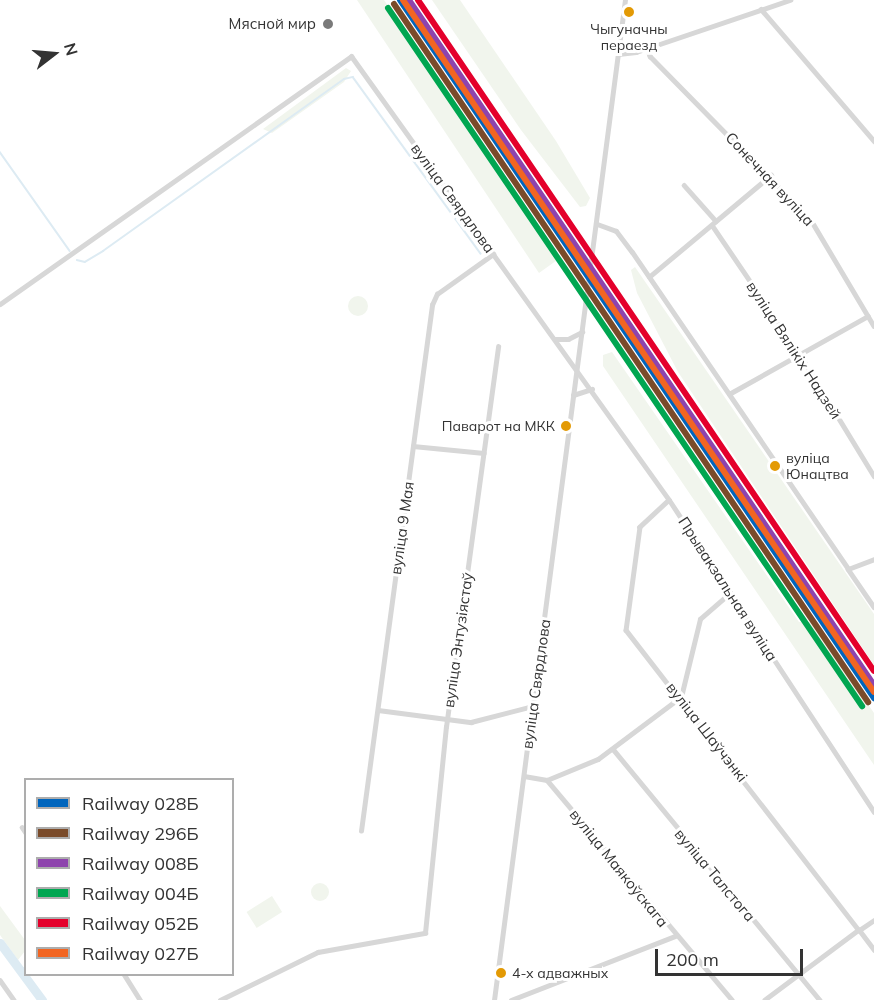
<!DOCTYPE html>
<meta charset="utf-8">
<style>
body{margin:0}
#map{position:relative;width:874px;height:1000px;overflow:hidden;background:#fff;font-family:Mulish,sans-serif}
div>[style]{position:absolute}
.green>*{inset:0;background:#f1f5ed;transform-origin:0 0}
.round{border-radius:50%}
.stream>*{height:1.5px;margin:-0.75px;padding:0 0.75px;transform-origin:0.75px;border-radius:0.75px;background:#ddebf3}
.river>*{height:9px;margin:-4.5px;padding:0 4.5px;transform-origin:4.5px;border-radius:4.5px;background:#ddebf3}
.minor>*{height:4.5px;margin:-2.25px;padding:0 2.25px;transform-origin:2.25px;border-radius:2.25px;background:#d7d7d7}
.tertiary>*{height:5px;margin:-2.5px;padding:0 2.5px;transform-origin:2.5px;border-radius:2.5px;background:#d7d7d7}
.rail-1>*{height:6px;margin:-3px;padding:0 3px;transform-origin:3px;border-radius:3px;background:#0065bd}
.rail-2>*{height:6px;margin:-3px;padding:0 3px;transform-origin:3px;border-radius:3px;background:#7a4b2a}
.rail-3>*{height:6px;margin:-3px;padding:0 3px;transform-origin:3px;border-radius:3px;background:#8e44ad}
.rail-4>*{height:6px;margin:-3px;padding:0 3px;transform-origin:3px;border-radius:3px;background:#00a651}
.rail-5>*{height:6px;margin:-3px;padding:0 3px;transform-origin:3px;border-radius:3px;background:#e4002b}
.rail-6>*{height:6px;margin:-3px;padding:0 3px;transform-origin:3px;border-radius:3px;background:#f26522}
.dots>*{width:16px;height:16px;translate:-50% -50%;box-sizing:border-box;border:3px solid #fff;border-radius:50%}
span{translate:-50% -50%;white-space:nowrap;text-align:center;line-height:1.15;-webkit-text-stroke:6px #fff;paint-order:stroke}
.bus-label{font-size:14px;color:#333}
.right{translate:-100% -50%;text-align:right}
.left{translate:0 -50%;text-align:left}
.poi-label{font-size:15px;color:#333}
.street-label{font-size:15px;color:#333}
.legend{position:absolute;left:24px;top:778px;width:210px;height:198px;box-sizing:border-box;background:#fff;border:2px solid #adadad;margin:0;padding:8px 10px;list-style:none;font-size:18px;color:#333}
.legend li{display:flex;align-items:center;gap:12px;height:30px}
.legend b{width:30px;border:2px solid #adadad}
.north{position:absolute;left:24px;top:24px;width:60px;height:60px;-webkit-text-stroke:4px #fff;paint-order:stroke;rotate:74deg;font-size:16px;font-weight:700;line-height:24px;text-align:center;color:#333}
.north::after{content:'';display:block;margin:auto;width:21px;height:27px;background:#333;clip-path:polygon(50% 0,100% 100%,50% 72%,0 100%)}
.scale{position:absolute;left:655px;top:949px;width:148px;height:27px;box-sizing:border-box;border:3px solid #333;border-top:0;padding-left:8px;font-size:18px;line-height:21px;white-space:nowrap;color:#333;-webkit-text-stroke:4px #fff;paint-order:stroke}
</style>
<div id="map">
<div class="green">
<div style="clip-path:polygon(357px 0,384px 0,560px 258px,539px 273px)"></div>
<div style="clip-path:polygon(432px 0,460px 0,556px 141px,590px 198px,586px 206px,580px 207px,521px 130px)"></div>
<div style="clip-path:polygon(346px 68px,351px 71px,344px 82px,272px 133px,263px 129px)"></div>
<div style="clip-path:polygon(635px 267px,874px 614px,874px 665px,678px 372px,637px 293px,631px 270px)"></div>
<div class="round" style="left:348px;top:296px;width:20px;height:20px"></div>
<div style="clip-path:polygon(612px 352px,799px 622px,812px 622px,874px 713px,874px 765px,603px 366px,603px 355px)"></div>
<div class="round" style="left:311px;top:883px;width:18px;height:18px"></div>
<div style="left:272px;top:896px;width:19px;height:30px;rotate:58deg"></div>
<div style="clip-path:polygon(0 906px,25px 940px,25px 951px,18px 960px,0 935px)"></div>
</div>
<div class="stream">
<div style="left:0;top:152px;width:121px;rotate:54.7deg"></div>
<div style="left:77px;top:260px;width:8px;rotate:14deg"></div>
<div style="left:85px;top:262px;width:21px;rotate:-31deg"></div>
<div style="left:103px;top:251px;width:296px;rotate:-35.5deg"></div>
<div style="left:344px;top:79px;width:9px;rotate:-13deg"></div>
<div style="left:353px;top:77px;width:218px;rotate:54.1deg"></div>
<div style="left:19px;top:972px;width:9px;rotate:-36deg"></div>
</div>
<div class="river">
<div style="left:0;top:943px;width:71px;rotate:53.6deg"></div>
</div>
<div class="minor">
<div style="left:761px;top:9px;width:174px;rotate:49.4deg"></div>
<div style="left:647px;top:48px;width:9px;rotate:69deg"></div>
<div style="left:650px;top:56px;width:230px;rotate:45.5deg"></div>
<div style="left:811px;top:220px;width:123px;rotate:59.3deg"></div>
<div style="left:684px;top:185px;width:48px;rotate:48.4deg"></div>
<div style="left:712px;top:225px;width:155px;rotate:55.8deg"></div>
<div style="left:799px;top:353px;width:144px;rotate:58.6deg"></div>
<div style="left:649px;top:277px;width:159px;rotate:-39.9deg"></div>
<div style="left:729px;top:394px;width:159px;rotate:-29.3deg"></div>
<div style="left:413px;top:446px;width:71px;rotate:5.6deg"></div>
<div style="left:669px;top:500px;width:40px;rotate:137deg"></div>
<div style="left:640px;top:527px;width:104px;rotate:97.7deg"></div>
<div style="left:626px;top:630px;width:380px;rotate:52.2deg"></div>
<div style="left:859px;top:930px;width:117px;rotate:143.3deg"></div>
<div style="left:848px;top:569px;width:46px;rotate:55.6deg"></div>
<div style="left:378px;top:710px;width:94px;rotate:7.4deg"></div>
<div style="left:471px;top:722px;width:64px;rotate:-14.5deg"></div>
<div style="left:613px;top:749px;width:325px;rotate:50.5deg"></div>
<div style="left:524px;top:776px;width:23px;rotate:10deg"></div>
<div style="left:547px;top:780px;width:287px;rotate:49.9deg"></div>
<div style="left:547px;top:780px;width:55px;rotate:-22.4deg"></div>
<div style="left:598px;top:759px;width:104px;rotate:-36.8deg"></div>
<div style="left:681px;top:697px;width:80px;rotate:-76.3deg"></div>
<div style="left:700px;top:619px;width:40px;rotate:-41deg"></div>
<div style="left:22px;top:827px;width:7px;rotate:56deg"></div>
<div style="left:361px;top:831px;width:531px;rotate:-82.31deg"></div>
<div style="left:432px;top:305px;width:12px;rotate:-66deg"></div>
<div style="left:437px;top:294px;width:69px;rotate:-35.5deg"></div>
<div style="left:124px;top:974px;width:31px;rotate:58deg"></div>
<div style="left:0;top:980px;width:24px;rotate:55deg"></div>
<div style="left:220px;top:1000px;width:109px;rotate:-26.1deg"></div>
<div style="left:318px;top:952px;width:109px;rotate:-10.1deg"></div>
<div style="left:425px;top:933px;width:207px;rotate:-84.2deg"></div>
<div style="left:446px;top:727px;width:384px;rotate:-82.2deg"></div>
<div style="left:511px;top:1000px;width:176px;rotate:-21.3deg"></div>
</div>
<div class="tertiary">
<div style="left:618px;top:54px;width:18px;rotate:-6deg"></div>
<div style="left:636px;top:52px;width:163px;rotate:-18.7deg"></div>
<div style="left:597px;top:224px;width:20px;rotate:20deg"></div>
<div style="left:616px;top:231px;width:26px;rotate:53deg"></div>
<div style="left:632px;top:252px;width:384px;rotate:55.7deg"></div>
<div style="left:848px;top:569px;width:28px;rotate:-21deg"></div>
<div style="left:0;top:304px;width:430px;rotate:-35.2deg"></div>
<div style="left:351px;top:56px;width:546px;rotate:54.39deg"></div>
<div style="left:669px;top:500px;width:373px;rotate:56.7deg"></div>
<div style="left:555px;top:339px;width:13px"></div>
<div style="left:568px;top:339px;width:16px;rotate:-27deg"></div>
<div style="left:573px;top:395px;width:20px;rotate:-18deg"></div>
<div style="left:874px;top:920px;width:18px;rotate:146deg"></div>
<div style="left:859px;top:930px;width:25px;rotate:53deg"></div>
<div style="left:494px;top:1000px;width:1009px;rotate:-82.54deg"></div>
</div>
<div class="rail-1">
<div style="left:400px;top:0;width:844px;rotate:55.82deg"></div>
</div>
<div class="rail-2">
<div style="left:394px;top:4px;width:844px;rotate:55.82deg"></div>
</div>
<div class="rail-3">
<div style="left:409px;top:0;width:828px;rotate:55.83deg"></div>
</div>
<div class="rail-4">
<div style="left:388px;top:8px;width:844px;rotate:55.82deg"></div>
</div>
<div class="rail-5">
<div style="left:418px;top:0;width:811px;rotate:55.8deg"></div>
</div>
<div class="rail-6">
<div style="left:403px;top:0;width:837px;rotate:55.76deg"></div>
</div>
<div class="dots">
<div style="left:629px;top:12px;background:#e39a05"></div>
<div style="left:328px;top:24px;background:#7a7a7a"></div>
<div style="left:566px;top:426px;background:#e39a05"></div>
<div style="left:775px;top:466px;background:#e39a05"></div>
<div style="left:501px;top:973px;background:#e39a05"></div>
</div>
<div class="bus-label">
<span style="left:629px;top:37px">Чыгуначны<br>пераезд</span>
<span class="right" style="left:555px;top:426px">Паварот на МКК</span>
<span class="left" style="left:786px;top:466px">вуліца<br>Юнацтва</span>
<span class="left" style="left:512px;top:973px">4-х адважных</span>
</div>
<div class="poi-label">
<span class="right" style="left:316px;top:24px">Мясной мир</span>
</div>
<div class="street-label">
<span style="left:770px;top:179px;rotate:47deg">Сонечная вуліца</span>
<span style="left:453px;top:198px;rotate:54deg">вуліца Свярдлова</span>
<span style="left:794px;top:350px;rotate:57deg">вуліца Вялікіх Надзей</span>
<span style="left:402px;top:528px;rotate:-82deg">вуліца 9 Мая</span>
<span style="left:728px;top:589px;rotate:57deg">Прывакзальная вуліца</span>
<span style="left:458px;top:640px;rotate:-82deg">вуліца Энтузіястаў</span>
<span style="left:536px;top:684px;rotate:-82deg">вуліца Свярдлова</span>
<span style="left:707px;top:732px;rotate:52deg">вуліца Шаўчэнкі</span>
<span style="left:619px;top:868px;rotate:51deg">вуліца Маякоўскага</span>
<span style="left:715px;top:875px;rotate:50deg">вуліца Талстога</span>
</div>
<ul class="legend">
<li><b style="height:8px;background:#0065bd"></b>Railway 028Б</li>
<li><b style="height:8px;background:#7a4b2a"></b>Railway 296Б</li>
<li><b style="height:8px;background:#8e44ad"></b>Railway 008Б</li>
<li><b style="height:8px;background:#00a651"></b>Railway 004Б</li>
<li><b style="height:8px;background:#e4002b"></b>Railway 052Б</li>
<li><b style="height:8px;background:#f26522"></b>Railway 027Б</li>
</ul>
<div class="north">N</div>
<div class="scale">200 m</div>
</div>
